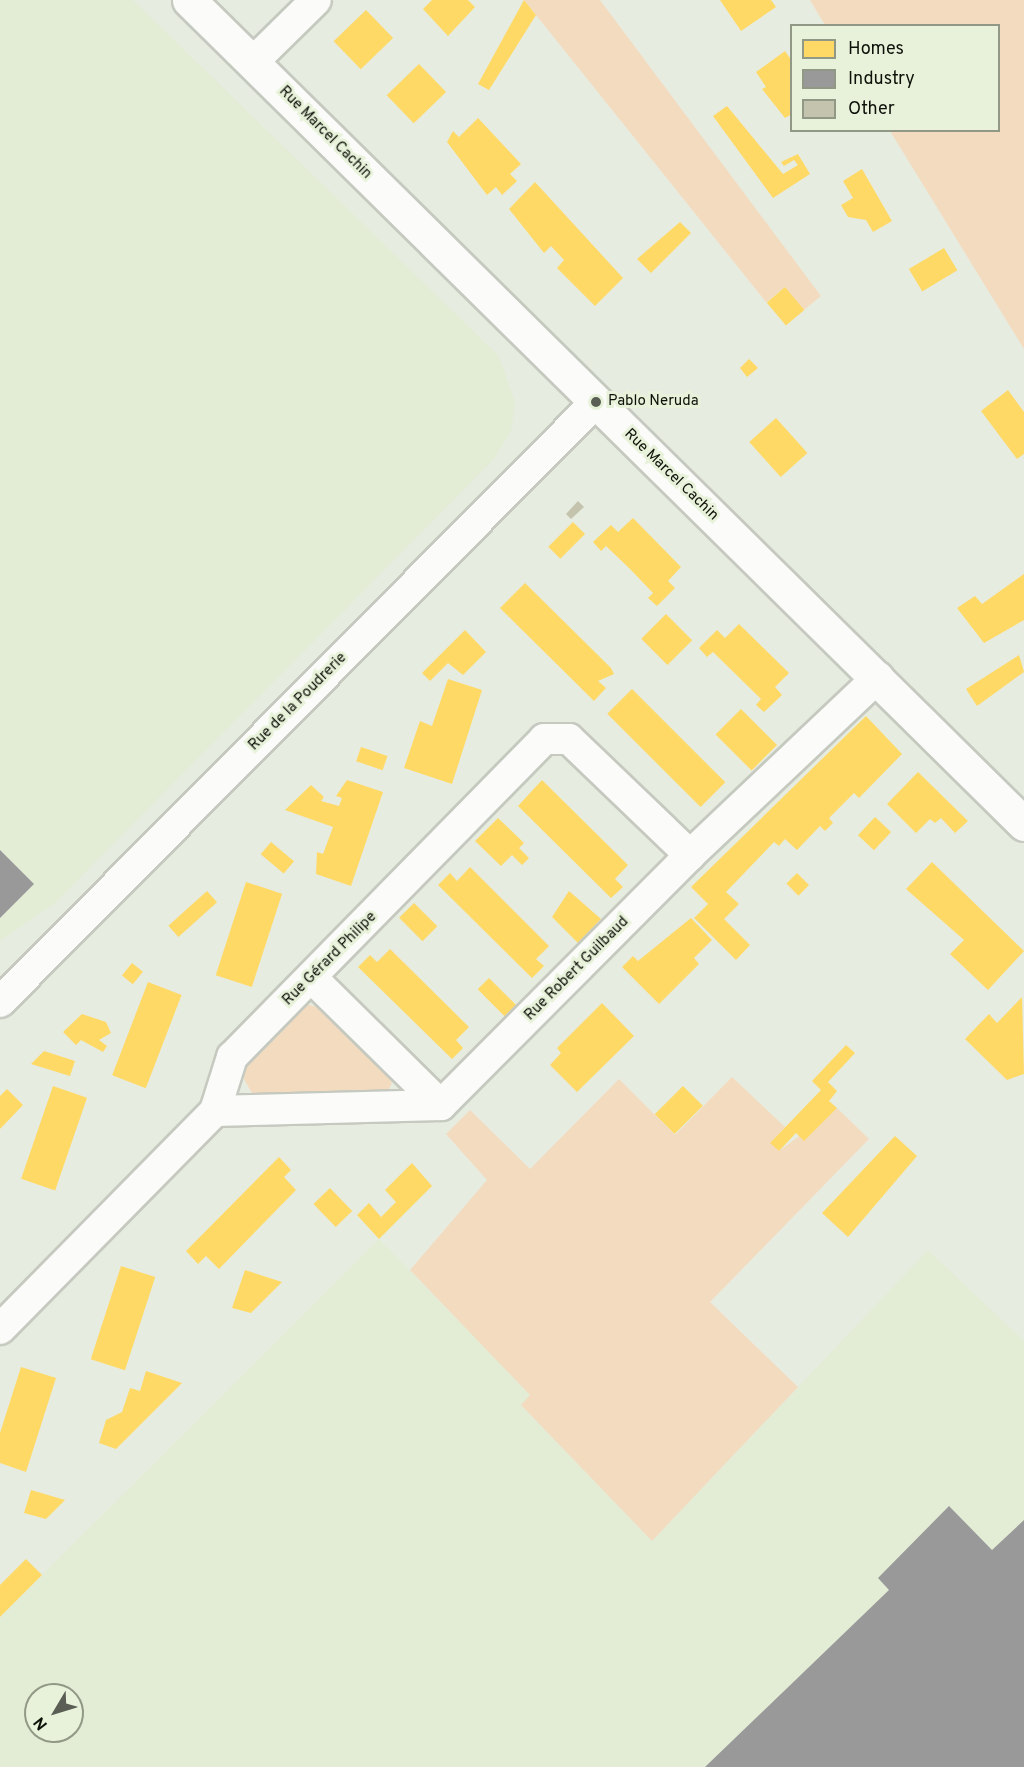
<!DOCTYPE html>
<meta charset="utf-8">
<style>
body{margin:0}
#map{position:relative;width:1024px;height:1767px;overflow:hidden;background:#e7ece0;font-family:Overpass,sans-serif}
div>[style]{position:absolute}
.built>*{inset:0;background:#e3ecd5}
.green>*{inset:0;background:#f3dbc0}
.homes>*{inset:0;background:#ffd966;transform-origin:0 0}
.industry>*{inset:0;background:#999}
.building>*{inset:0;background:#c4c3ae}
.roads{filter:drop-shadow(2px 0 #c5c9bf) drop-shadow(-2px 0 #c5c9bf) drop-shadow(0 2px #c5c9bf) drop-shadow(0 -2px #c5c9bf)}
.street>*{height:30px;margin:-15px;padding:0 15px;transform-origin:15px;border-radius:15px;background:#fbfcfa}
.secondary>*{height:33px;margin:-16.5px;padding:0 16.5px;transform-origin:16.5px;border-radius:16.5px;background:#fbfcfa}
.dots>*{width:16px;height:16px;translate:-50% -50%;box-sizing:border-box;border:3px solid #e8f2da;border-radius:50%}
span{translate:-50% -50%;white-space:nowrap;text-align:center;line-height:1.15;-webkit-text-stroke:6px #e8f2da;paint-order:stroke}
.street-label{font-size:15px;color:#0e1109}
.poi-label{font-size:15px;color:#0e1109}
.left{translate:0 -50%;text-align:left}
.legend{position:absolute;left:790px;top:24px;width:210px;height:108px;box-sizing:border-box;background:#e8f2da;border:2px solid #919886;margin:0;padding:8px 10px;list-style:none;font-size:18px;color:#0e1109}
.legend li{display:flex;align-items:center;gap:12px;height:30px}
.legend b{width:30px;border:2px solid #919886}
.north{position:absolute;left:24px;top:1683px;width:60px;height:60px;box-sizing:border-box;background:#e8f2da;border:2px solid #919886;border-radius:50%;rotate:232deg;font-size:16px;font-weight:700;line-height:24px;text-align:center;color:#0e1109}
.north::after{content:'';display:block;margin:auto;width:21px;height:27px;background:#5a5e54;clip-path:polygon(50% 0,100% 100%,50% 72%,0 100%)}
</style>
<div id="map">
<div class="built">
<div style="clip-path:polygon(0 0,133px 0,499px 356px,515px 403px,511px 431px,494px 459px,55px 903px,0 941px)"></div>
<div style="clip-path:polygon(evenodd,379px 1239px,531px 1395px,522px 1406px,652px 1541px,928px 1250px,1024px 1341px,1024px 1767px,0 1767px,0 1617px,379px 1239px,36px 1695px,72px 1695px,72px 1731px,36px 1731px,36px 1695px)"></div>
</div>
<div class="green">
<div style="clip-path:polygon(524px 0,600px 0,821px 296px,804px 310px,785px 287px,766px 302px)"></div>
<div style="clip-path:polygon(810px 0,1024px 0,1024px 349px,890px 131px,998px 130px,998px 26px,825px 25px)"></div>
<div style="clip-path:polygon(306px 1004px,321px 1008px,387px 1075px,392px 1083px,388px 1091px,253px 1095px,241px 1074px,244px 1063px)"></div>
<div style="clip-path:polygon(732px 1077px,785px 1127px,771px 1142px,779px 1151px,837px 1108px,869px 1139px,710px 1302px,798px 1387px,652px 1541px,521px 1405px,530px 1395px,410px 1270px,487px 1180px,446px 1134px,470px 1110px,530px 1169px,619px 1079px,675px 1135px)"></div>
</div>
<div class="homes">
<div style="clip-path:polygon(432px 0,468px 0,475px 7px,448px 36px,423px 9px)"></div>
<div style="clip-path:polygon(524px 0,536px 15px,489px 90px,478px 84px)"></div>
<div style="clip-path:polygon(720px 0,771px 0,776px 7px,741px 31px)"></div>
<div style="left:366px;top:10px;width:39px;height:45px;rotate:46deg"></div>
<div style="clip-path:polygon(785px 51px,792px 61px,792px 114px,785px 118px,762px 89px,766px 87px,756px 72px)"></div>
<div style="left:419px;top:64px;width:39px;height:45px;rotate:46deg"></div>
<div style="clip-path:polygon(727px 106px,783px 174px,798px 165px,794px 160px,784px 166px,781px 162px,798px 154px,810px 174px,773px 198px,713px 116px)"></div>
<div style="clip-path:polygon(478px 118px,521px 164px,510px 174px,517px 181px,502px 195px,496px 187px,487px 195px,447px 142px,453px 131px,459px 137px)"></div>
<div style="clip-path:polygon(862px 169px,892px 221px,873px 232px,866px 220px,848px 217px,841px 205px,853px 198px,843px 181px)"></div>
<div style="clip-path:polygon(535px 182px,623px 278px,595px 306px,557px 268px,564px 260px,551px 246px,544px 253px,509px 209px)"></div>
<div style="clip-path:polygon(680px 222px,691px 233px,651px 273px,637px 259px)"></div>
<div style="left:944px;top:248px;width:26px;height:41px;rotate:59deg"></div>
<div style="left:785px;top:287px;width:30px;height:24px;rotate:50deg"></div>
<div style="clip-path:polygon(749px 359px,758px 368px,747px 377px,740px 368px)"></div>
<div style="clip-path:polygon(1008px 390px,1024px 412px,1024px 454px,1017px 459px,981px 411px)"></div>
<div style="left:776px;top:418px;width:47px;height:36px;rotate:48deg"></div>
<div style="clip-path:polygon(633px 518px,681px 567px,668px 581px,675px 588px,657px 606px,648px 598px,653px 593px,630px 569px,606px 546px,601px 551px,593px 542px,611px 525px,618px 532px)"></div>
<div style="left:573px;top:522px;width:17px;height:35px;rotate:45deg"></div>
<div style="clip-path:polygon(1024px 574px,1024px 620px,984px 643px,957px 608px,975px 596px,982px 604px)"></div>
<div style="clip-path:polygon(525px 583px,611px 668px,614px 674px,598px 681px,606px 688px,594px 701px,500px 608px)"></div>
<div style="left:666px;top:614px;width:37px;height:35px;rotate:45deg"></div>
<div style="clip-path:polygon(739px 624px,789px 673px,775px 687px,782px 695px,764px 712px,756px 705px,761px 699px,713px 652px,707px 657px,699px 648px,717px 630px,725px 638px)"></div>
<div style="clip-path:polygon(465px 630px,486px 652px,463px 675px,448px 663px,430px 681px,422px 673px)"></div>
<div style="clip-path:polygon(1019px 655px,1024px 672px,977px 706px,966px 689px)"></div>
<div style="clip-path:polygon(448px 679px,482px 690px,452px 784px,404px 768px,420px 721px,432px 726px)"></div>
<div style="left:632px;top:689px;width:132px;height:35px;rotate:45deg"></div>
<div style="left:741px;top:709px;width:51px;height:36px;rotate:45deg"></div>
<div style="clip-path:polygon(866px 716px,902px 754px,859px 798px,854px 793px,829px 818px,833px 823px,825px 831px,820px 826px,797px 850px,785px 839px,779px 846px,774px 842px,726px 892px,739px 904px,724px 919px,750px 945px,736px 960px,694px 918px,708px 904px,691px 887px)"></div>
<div style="left:361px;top:747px;width:28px;height:15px;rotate:19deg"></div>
<div style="clip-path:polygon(918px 772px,968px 821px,955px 833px,941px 818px,935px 823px,930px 819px,916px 833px,887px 804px)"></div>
<div style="clip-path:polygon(347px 780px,383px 792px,351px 886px,316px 874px,317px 852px,323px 854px,333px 827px,285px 810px,311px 785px,324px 797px,321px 801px,339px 806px,342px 798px,336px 796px)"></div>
<div style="clip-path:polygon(542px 780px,628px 865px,615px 879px,623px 887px,611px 898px,518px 806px)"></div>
<div style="left:875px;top:817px;width:22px;height:25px;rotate:43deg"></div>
<div style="clip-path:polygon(498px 818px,524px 843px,519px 848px,529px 858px,522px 865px,512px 855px,501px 866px,475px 841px)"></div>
<div style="left:271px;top:842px;width:30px;height:16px;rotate:40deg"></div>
<div style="clip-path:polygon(932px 862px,1024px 951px,988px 990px,950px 954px,964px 940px,906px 889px)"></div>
<div style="clip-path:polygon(470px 867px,549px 946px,536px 959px,544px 966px,532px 978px,438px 885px,450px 873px,457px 881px)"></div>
<div style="left:797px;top:873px;width:17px;height:15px;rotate:45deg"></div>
<div style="left:246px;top:882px;width:38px;height:98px;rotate:18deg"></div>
<div style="left:207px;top:891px;width:15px;height:52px;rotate:48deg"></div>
<div style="clip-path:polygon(569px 891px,601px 919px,578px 943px,552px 917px)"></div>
<div style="left:414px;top:903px;width:33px;height:21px;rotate:45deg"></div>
<div style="clip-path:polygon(691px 918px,712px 940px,694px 958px,699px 964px,659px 1004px,622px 967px,633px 956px,638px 961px)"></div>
<div style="clip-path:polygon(390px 949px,469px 1027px,456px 1040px,463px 1048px,452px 1059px,358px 967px,370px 955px,377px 962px)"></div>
<div style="left:132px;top:963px;width:14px;height:16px;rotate:39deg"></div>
<div style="left:489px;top:978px;width:38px;height:16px;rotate:45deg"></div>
<div style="left:148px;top:982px;width:36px;height:100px;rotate:21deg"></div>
<div style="clip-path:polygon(1022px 997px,1024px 1074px,1007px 1080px,965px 1039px,989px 1014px,997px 1023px)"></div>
<div style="clip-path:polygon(602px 1003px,634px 1036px,577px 1092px,550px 1065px,561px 1053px,557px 1048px)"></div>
<div style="clip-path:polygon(82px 1014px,106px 1022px,111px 1033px,99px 1040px,107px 1046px,103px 1052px,81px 1040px,76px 1045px,63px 1032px)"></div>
<div style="clip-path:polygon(846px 1045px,855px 1053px,828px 1082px,837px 1091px,829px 1101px,837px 1108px,804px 1141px,796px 1133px,779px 1151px,770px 1143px,821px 1090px,812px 1081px)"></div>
<div style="clip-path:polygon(44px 1051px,75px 1061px,70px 1076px,31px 1064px)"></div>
<div style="left:53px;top:1086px;width:36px;height:98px;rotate:19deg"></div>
<div style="left:683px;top:1086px;width:28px;height:40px;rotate:45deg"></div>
<div style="clip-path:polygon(7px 1089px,23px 1105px,0 1129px,0 1096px)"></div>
<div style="clip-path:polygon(895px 1136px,917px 1156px,848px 1237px,822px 1213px)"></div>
<div style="clip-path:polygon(279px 1157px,291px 1170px,284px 1177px,296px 1190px,219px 1269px,206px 1256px,198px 1264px,186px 1251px)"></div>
<div style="clip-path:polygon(412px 1163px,432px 1186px,379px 1239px,357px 1215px,369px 1203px,381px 1217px,396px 1202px,385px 1190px)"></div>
<div style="left:330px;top:1188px;width:32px;height:23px;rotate:46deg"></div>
<div style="left:121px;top:1266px;width:36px;height:98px;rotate:18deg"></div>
<div style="clip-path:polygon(245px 1270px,282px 1282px,251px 1313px,232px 1308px)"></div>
<div style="clip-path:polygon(21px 1367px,56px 1378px,26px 1472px,0 1463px,0 1433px)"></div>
<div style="clip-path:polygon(146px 1371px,182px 1383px,116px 1449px,99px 1443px,106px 1420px,122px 1412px,130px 1388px,140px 1391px)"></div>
<div style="clip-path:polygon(31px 1490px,65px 1500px,46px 1519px,24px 1513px)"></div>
<div style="clip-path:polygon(26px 1559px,42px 1575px,0 1617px,0 1585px)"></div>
</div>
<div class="industry">
<div style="clip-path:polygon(0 850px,34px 884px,0 918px)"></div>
<div style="clip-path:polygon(949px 1506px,992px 1550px,1024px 1520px,1024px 1767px,705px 1767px,889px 1590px,878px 1578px)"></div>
</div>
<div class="building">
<div style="clip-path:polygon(578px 501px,584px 507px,571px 519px,566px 514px)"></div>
</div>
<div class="roads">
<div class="street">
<div style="left:253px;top:62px;width:88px;rotate:-44.5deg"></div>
<div style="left:312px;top:978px;width:181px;rotate:44.6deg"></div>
<div style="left:0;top:1002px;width:846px;rotate:-45.19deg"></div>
<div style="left:215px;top:1111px;width:226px;rotate:-1.5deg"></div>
<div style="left:441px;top:1105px;width:353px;rotate:-45.1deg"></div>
<div style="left:690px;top:855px;width:259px;rotate:-43.4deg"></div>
<div style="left:0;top:1329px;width:306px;rotate:-45.4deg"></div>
<div style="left:215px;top:1111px;width:57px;rotate:-72.5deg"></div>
<div style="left:232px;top:1057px;width:445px;rotate:-45.5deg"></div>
<div style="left:544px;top:739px;width:25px"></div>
<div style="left:569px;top:739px;width:168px;rotate:43.8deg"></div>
</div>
<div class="secondary">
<div style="left:189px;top:0;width:1173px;rotate:44.62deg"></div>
</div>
</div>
<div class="dots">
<div style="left:596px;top:402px;background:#5a5e54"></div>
</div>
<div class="street-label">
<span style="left:325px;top:133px;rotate:45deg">Rue Marcel Cachin</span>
<span style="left:671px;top:475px;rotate:44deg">Rue Marcel Cachin</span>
<span style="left:298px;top:702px;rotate:-45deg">Rue de la Poudrerie</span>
<span style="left:330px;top:959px;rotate:-45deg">Rue Gérard Philipe</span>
<span style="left:577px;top:969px;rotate:-45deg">Rue Robert Guilbaud</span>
</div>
<div class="poi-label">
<span class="left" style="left:608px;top:402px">Pablo Neruda</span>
</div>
<ul class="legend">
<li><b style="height:16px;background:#ffd966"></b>Homes</li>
<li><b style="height:16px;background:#999"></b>Industry</li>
<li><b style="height:16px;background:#c4c3ae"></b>Other</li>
</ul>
<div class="north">N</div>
</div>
